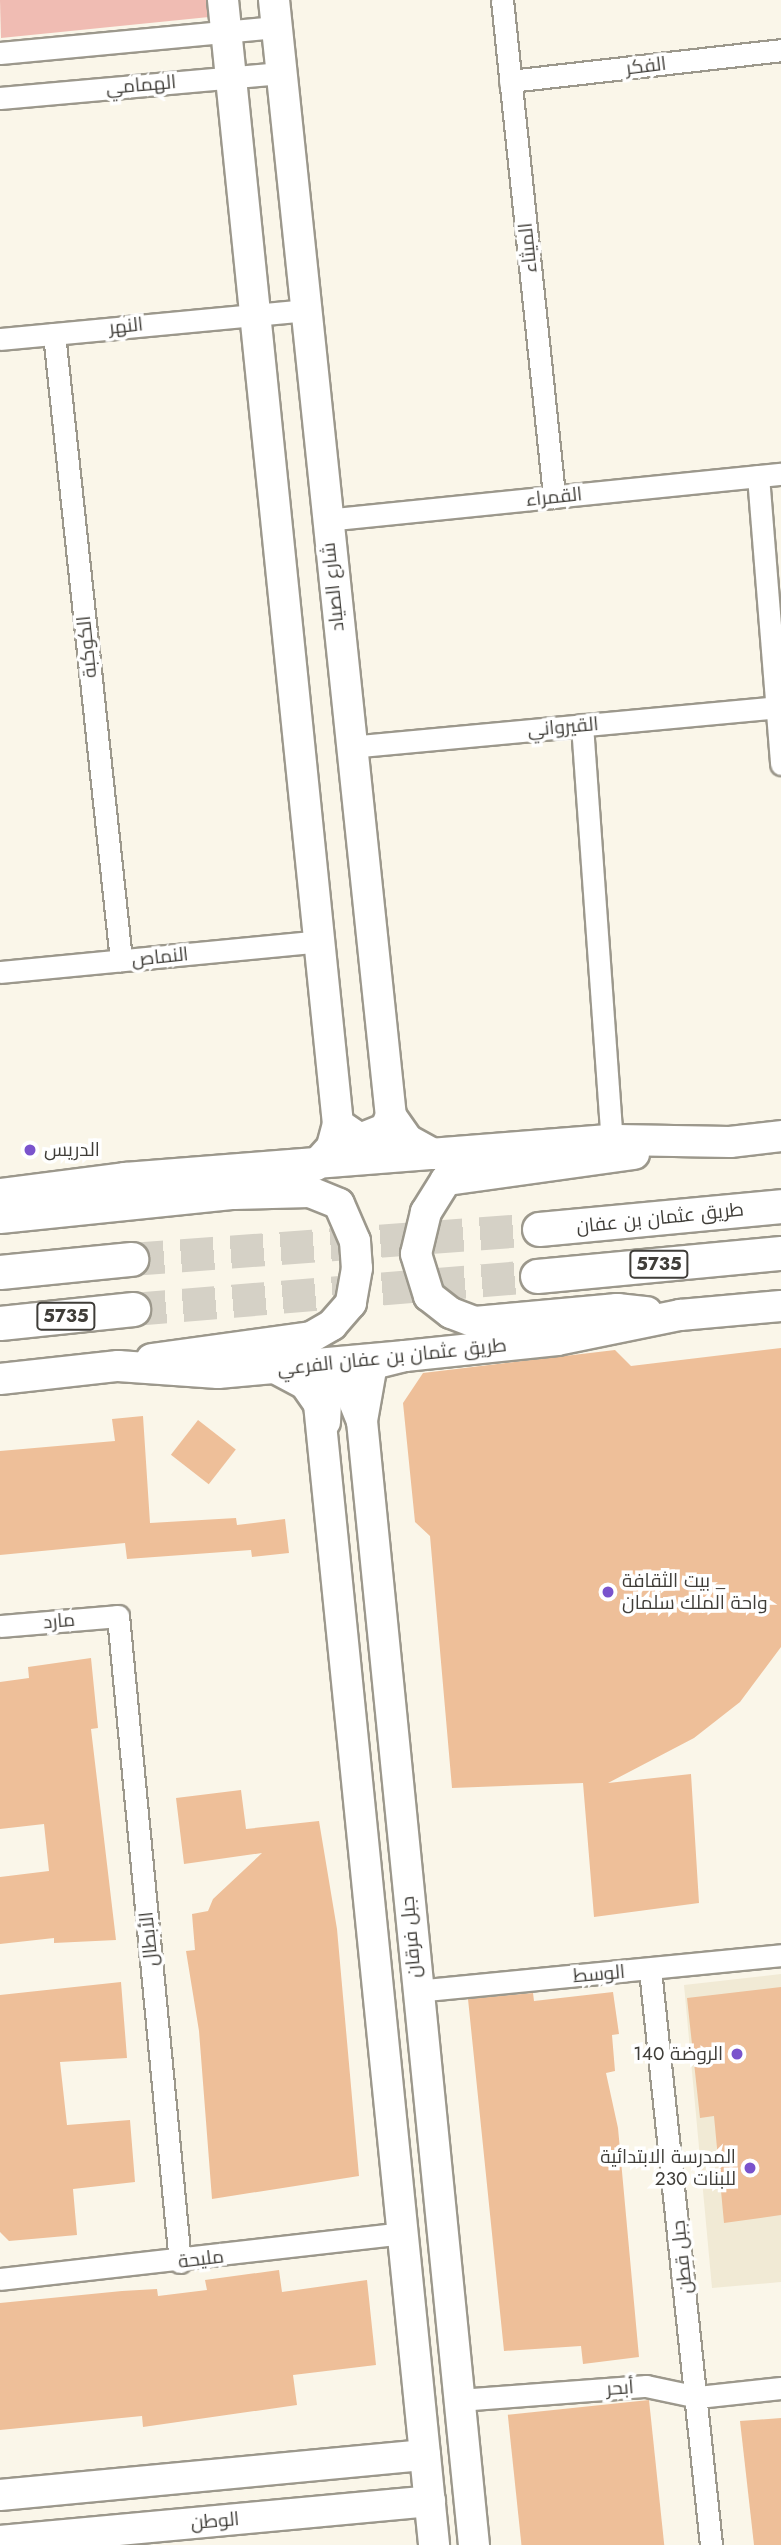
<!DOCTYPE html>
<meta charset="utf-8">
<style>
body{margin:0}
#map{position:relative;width:781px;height:2545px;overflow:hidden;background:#faf6e9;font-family:Jost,Cairo,sans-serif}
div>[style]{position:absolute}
.built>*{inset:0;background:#f1ead5}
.green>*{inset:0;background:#f0bcb3}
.building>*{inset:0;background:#eebf99;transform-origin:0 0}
.primary-tunnel>*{height:33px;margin-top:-16.5px;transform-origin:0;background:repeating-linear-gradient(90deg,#d5d1c6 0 33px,transparent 0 50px)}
.roads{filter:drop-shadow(2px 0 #9c988c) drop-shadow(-2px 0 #9c988c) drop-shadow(0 2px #9c988c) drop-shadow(0 -2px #9c988c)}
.street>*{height:21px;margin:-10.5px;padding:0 10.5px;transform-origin:10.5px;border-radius:10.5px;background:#fff}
.secondary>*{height:30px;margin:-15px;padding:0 15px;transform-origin:15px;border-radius:15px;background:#fff}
.primary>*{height:33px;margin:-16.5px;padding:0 16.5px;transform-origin:16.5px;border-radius:16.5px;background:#fff}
.dots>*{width:19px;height:19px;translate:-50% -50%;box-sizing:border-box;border:4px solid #fff;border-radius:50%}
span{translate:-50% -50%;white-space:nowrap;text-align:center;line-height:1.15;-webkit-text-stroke:7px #fff;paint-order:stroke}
.shield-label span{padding:2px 5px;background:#fff;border:2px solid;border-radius:5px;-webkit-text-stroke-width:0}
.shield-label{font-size:18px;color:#3f3d38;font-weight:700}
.street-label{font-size:19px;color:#3f3d38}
.poi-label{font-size:19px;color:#3f3d38}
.left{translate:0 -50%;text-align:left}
.right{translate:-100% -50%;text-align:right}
</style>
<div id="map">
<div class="built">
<div style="clip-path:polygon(781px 1974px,781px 2282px,712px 2288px,684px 1985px)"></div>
</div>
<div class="green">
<div style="clip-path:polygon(0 0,207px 0,209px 17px,1px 38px)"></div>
</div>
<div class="building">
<div style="clip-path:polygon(781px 1348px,781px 1647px,740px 1702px,694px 1738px,608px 1783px,691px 1774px,699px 1903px,594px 1917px,583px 1783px,452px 1788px,430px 1536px,415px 1522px,403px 1403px,423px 1373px,615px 1350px,631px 1366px)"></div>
<div style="clip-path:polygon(143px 1416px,150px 1523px,236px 1518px,237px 1525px,285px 1519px,289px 1553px,252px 1557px,251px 1550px,127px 1559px,125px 1543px,0 1555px,0 1451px,115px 1441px,112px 1419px)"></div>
<div style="left:198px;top:1420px;width:48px;height:44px;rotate:38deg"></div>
<div style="clip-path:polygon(91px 1658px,98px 1728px,91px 1729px,116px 1940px,54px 1943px,54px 1938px,0 1944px,0 1877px,49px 1871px,44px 1824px,0 1829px,0 1682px,29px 1678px,28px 1667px)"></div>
<div style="clip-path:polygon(241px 1790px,246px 1829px,319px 1821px,337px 1929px,359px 2176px,212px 2199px,199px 2031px,186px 1951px,195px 1950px,192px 1914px,208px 1911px,213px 1899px,262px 1853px,184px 1864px,176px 1798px)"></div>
<div style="clip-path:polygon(121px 1982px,127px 2058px,60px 2062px,67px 2125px,130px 2120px,135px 2182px,73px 2189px,77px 2235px,9px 2241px,0 2232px,0 1995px)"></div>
<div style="clip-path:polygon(781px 1987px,781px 2215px,724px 2223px,714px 2116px,700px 2118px,687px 1998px)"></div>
<div style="clip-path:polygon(613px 1992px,619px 2034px,612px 2035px,615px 2071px,606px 2073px,618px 2128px,639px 2357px,583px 2364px,581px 2346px,504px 2351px,468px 1999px,533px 1993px,534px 2001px)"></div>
<div style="clip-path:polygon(279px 2270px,282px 2292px,367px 2280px,376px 2365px,293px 2375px,297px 2405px,143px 2427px,142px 2416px,0 2430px,0 2303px,122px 2291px,157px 2289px,158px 2296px,207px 2290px,205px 2280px)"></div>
<div style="left:649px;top:2400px;width:146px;height:142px;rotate:84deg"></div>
<div style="clip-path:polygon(781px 2418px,781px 2545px,754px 2545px,740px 2421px)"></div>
</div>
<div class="primary-tunnel">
<div style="left:131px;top:1259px;width:409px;rotate:-4.2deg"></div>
<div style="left:133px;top:1309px;width:405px;rotate:-4.7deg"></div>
</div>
<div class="roads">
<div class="street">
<div style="left:502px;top:0;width:500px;rotate:84deg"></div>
<div style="left:0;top:53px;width:277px;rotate:-5.4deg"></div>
<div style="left:510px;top:81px;width:273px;rotate:-6.5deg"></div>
<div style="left:0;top:98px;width:282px;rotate:-5.1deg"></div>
<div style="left:54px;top:334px;width:630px;rotate:83.89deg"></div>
<div style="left:0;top:339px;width:306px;rotate:-5.4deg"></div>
<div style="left:758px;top:476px;width:289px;rotate:85.4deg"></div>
<div style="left:326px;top:520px;width:457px;rotate:-5.8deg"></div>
<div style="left:582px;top:725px;width:416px;rotate:85.9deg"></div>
<div style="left:349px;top:747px;width:430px;rotate:-5.3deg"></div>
<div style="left:0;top:972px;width:321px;rotate:-5.5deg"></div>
<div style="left:0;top:1626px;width:118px;rotate:-4.8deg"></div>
<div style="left:118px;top:1616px;width:649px;rotate:84.52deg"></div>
<div style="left:650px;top:1970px;width:578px;rotate:83.94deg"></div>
<div style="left:416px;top:1991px;width:367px;rotate:-5.6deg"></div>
<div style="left:0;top:2279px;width:405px;rotate:-6.5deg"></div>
<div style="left:459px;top:2400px;width:188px;rotate:-4.3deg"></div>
<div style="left:646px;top:2386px;width:53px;rotate:11.9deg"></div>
<div style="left:698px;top:2397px;width:83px;rotate:-6.2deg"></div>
</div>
<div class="secondary">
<div style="left:223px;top:0;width:1130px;rotate:84.16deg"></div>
<div style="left:338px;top:1124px;width:24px;rotate:105deg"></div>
<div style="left:332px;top:1147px;width:25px;rotate:132deg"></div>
<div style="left:274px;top:0;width:1122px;rotate:84.02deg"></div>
<div style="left:391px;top:1116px;width:29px;rotate:55deg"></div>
<div style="left:408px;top:1140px;width:29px;rotate:29deg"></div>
<div style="left:338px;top:1124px;width:27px;rotate:34deg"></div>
<div style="left:360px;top:1139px;width:27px;rotate:-22deg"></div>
<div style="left:385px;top:1129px;width:14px;rotate:-65deg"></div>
<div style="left:634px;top:1154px;width:190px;rotate:172.1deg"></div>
<div style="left:446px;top:1180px;width:38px;rotate:122deg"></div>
<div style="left:426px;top:1212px;width:43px;rotate:103.4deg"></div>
<div style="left:416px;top:1254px;width:44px;rotate:72.8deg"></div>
<div style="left:429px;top:1296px;width:28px;rotate:38deg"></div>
<div style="left:451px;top:1313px;width:26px;rotate:21deg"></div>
<div style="left:475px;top:1322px;width:143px;rotate:-5.2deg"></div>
<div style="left:617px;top:1309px;width:30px;rotate:6deg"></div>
<div style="left:0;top:1194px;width:126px;rotate:-7.3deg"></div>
<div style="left:125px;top:1178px;width:488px;rotate:-4.5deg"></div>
<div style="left:612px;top:1140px;width:118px;rotate:1deg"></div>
<div style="left:730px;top:1142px;width:51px;rotate:-6.7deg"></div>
<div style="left:0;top:1218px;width:235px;rotate:-5.9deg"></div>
<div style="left:234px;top:1194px;width:76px;rotate:-1.5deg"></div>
<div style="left:310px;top:1192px;width:31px;rotate:22deg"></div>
<div style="left:339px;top:1204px;width:40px;rotate:66.6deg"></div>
<div style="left:355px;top:1241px;width:27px;rotate:86deg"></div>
<div style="left:357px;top:1268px;width:36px;rotate:100deg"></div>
<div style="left:351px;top:1303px;width:29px;rotate:131deg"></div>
<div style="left:332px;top:1325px;width:24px;rotate:150deg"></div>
<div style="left:311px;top:1337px;width:161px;rotate:172.1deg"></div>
<div style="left:405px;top:1356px;width:34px;rotate:166deg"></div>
<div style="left:372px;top:1364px;width:58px;rotate:100deg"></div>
<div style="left:362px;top:1421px;width:1130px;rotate:84.31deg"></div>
<div style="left:275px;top:1368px;width:34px;rotate:28deg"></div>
<div style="left:305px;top:1384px;width:24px;rotate:55deg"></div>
<div style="left:319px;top:1404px;width:1147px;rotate:84.24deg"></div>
<div style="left:0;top:1379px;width:119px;rotate:-6.3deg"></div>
<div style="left:118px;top:1366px;width:100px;rotate:4deg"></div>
<div style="left:218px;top:1373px;width:188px;rotate:-5.2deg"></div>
<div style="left:405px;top:1356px;width:153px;rotate:-6deg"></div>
<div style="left:557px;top:1340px;width:126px;rotate:-11.5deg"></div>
<div style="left:680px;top:1315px;width:101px;rotate:-5.1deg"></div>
<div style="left:325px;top:1422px;width:37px;rotate:-87deg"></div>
<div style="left:327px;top:1385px;width:20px;rotate:-3deg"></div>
<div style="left:347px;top:1384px;width:40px;rotate:68deg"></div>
<div style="left:0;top:2495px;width:427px;rotate:-5.4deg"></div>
<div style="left:0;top:2541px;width:432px;rotate:-5.3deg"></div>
</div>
<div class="primary">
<div style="left:539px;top:1229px;width:243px;rotate:-5.4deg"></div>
<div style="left:0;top:1272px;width:132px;rotate:-5.7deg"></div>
<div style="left:537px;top:1276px;width:245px;rotate:-5.4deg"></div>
<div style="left:0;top:1323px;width:134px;rotate:-6deg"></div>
</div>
</div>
<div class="dots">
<div style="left:30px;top:1150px;background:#7a53cc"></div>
<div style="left:608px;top:1592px;background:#7a53cc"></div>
<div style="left:737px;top:2054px;background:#7a53cc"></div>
<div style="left:750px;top:2168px;background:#7a53cc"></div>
</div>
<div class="shield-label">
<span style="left:659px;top:1264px">5735</span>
<span style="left:66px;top:1316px">5735</span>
</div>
<div class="street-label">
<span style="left:646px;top:66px;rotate:-7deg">الفكر</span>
<span style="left:141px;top:85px;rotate:-5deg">الهمامي</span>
<span style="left:528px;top:248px;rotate:-96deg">الميثاء</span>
<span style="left:126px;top:326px;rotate:-6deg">النهر</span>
<span style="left:554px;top:497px;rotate:-6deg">القمراء</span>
<span style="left:333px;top:587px;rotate:-96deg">شارع الصياد</span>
<span style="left:87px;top:647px;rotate:-96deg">الكوكبة</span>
<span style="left:563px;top:727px;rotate:-5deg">القيرواني</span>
<span style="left:160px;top:957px;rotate:-6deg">النماص</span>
<span style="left:660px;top:1218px;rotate:-6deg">طريق عثمان بن عفان</span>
<span style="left:392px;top:1357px;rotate:-6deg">طريق عثمان بن عفان الفرعي</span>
<span style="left:59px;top:1621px;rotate:-5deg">مارد</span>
<span style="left:411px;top:1937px;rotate:-95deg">جبل فرقان</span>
<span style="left:149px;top:1939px;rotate:-96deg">الأبطال</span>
<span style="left:599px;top:1974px;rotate:-5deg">الوسط</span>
<span style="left:682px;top:2257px;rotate:-96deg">جبل قطن</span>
<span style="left:201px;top:2259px;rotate:-7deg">مليحة</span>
<span style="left:620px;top:2388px;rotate:-4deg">أبحر</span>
<span style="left:215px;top:2521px;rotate:-5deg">الوطن</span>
</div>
<div class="poi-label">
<span class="left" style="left:44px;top:1150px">الدريس</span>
<span class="left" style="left:622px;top:1592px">بيت الثقافة _<br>واحة الملك سلمان</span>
<span class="right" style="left:723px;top:2054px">الروضة 140</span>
<span class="right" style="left:736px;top:2168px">المدرسة الابتدائية<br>230 للبنات</span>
</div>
</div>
